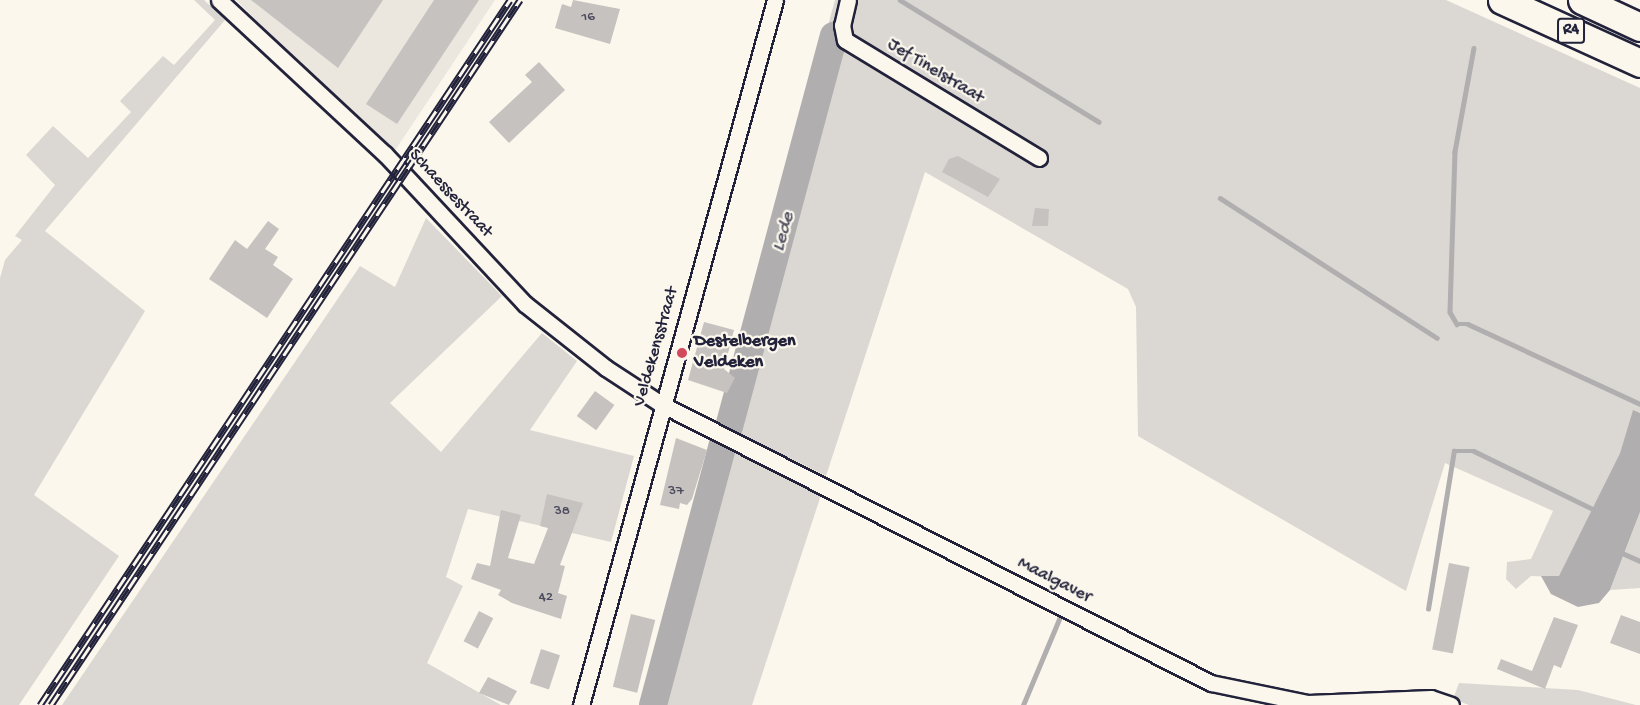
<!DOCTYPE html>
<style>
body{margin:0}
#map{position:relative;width:1640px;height:705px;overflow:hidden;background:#fbf7ec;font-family:"Gochi Hand",sans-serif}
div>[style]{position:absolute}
.built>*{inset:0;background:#ebe7df}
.green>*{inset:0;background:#dbd8d3}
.water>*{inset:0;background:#b1aeb0}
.stream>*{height:4.5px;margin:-2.25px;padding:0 2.25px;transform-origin:2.25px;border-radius:2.25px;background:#b1aeb0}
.river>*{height:28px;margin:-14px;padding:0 14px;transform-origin:14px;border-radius:14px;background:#b1aeb0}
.building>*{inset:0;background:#c6c2c0;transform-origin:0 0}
.roads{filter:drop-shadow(2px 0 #22223b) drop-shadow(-2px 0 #22223b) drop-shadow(0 2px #22223b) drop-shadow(0 -2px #22223b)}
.minor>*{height:15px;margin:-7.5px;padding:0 7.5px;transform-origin:7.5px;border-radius:7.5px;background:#fbf7ec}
.motorway>*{height:27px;margin:-13.5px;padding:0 13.5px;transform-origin:13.5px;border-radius:13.5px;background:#fbf7ec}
.rail>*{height:7px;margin-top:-3.5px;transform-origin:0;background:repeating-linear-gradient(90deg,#fbf7ec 0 14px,#22223b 0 28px);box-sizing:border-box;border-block:2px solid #22223b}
.dots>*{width:16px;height:16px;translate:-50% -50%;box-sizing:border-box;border:3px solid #fbf7ec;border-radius:50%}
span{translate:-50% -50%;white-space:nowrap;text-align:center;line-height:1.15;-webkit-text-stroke:4.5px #fbf7ec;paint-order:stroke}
.number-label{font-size:15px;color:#4b4a5c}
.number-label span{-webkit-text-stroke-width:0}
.shield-label span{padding:2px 4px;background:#fbf7ec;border:2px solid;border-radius:4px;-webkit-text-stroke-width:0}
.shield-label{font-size:16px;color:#22223b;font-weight:700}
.street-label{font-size:18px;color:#22223b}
.poi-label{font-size:18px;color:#22223b;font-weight:700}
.left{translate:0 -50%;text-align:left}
.water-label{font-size:20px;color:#545364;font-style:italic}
</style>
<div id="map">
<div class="built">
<div style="clip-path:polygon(236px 0,495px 0,392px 155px)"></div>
</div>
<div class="green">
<div style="clip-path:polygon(194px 0,204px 0,225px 20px,45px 231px,145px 311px,34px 495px,119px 556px,19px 705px,0 705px,0 278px,5px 260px,22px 240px,15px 236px,55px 185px,26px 155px,53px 126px,88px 158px,131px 112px,120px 101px,163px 56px,174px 65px,215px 20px)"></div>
<div style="clip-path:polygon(835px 0,1446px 0,1640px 88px,1640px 413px,1633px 411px,1620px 453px,1559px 577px,1531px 576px,1516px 589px,1506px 579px,1507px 562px,1531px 559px,1553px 511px,1445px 463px,1406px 591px,1138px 436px,1136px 307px,1128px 289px,925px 172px,826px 476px,718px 423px)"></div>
<div style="clip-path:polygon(426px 218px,502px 296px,390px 403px,441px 452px,542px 333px,577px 361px,530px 430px,634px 456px,611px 542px,468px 509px,446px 577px,463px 586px,427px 663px,501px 705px,62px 705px,360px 266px,395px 287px)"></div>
<div style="clip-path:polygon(717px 441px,823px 489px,752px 705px,647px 705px)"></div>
<div style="clip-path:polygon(1640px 512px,1640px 588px,1610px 590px,1634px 528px)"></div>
<div style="clip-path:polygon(1459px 683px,1578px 690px,1636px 705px,1469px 705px,1453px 699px)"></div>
</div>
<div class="water">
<div style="clip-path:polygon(1633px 410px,1640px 413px,1640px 512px,1610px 590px,1599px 603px,1578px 607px,1551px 594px,1541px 576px,1559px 576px,1620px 453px)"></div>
</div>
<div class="stream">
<div style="left:900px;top:0;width:233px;rotate:31.5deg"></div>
<div style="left:1474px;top:48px;width:106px;rotate:100.4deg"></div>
<div style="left:1455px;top:152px;width:160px;rotate:91.8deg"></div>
<div style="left:1450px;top:312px;width:14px;rotate:60deg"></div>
<div style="left:1457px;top:324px;width:11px"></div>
<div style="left:1468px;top:324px;width:190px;rotate:24.9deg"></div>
<div style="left:1220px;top:198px;width:258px;rotate:32.8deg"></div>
<div style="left:1620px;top:552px;width:22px;rotate:24deg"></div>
<div style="left:1428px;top:609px;width:160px;rotate:-80.7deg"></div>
<div style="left:1454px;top:451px;width:20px"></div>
<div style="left:1474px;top:451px;width:135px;rotate:26deg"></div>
<div style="left:1023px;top:705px;width:95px;rotate:-67.2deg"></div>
</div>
<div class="river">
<div style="left:729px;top:427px;width:405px;rotate:-75deg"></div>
<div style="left:653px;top:705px;width:270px;rotate:-75deg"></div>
</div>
<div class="building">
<div style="clip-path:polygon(251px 0,383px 0,338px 68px)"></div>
<div style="clip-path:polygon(434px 0,479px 0,397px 124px,366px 104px)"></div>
<div style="clip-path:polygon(573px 0,620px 9px,610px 44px,555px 28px,562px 4px,571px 7px)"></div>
<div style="clip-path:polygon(539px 62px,565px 90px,509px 143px,489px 122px,532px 82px,525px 75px)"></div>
<div style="clip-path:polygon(958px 156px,1000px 179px,988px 197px,942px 172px,949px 159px)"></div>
<div style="clip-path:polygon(1035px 208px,1049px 209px,1048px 226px,1032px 226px)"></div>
<div style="clip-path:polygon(268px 221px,279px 229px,265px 249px,278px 257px,273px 265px,293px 279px,267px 318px,209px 279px,235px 240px,247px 249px)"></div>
<div style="clip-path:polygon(704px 322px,734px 330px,724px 369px,735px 378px,727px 393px,688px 380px)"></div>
<div style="left:595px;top:391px;width:24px;height:31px;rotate:36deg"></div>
<div style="clip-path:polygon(676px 438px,707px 450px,692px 499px,687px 505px,680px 503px,679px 509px,660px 505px)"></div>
<div style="clip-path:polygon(547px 494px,583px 503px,560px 565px,565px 566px,558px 593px,567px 596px,561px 619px,512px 603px,498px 595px,501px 590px,471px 579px,477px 563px,490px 566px,501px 510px,521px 515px,508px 558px,534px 564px,548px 528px,540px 526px)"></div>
<div style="left:1449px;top:563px;width:21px;height:88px;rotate:11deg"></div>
<div style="left:479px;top:611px;width:16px;height:34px;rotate:27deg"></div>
<div style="left:631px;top:614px;width:25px;height:75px;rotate:14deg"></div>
<div style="clip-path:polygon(1621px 615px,1640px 622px,1640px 654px,1610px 643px)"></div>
<div style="clip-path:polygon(1554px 617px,1578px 625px,1561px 668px,1554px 665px,1545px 689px,1497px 669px,1501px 659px,1532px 671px)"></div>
<div style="left:541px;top:649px;width:20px;height:36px;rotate:18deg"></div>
<div style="clip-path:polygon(488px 677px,517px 691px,509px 705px,479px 693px)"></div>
</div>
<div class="roads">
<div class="minor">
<div style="left:219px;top:0;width:226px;rotate:42.9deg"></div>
<div style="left:385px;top:154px;width:205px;rotate:47deg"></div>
<div style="left:525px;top:304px;width:103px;rotate:38.3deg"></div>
<div style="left:606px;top:368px;width:66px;rotate:33.2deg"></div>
<div style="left:661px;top:404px;width:617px;rotate:26.9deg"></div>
<div style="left:1211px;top:683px;width:99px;rotate:11.7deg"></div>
<div style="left:1308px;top:703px;width:123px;rotate:-2.3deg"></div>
<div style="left:1431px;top:698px;width:21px;rotate:19deg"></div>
<div style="left:848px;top:0;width:26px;rotate:103deg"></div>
<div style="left:842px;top:25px;width:15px;rotate:79deg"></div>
<div style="left:845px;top:40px;width:227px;rotate:31.3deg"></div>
<div style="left:581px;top:705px;width:731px;rotate:-74.61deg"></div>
</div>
<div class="motorway">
<div style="left:1502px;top:0;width:152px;rotate:24.5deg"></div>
<div style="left:1582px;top:0;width:64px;rotate:25deg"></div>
</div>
</div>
<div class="rail">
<div style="left:40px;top:705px;width:847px;rotate:-56.31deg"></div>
<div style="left:51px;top:705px;width:847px;rotate:-56.37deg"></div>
</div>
<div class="dots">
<div style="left:682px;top:353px;background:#d1495b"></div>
</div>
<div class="number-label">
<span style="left:588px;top:18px">16</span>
<span style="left:676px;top:492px">37</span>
<span style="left:562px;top:512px">38</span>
<span style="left:546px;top:598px">42</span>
</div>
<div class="shield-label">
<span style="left:1571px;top:31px">R4</span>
</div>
<div class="street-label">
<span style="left:935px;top:72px;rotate:31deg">Jef Tinelstraat</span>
<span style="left:450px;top:194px;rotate:47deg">Schaessestraat</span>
<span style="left:657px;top:347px;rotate:-74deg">Veldekensstraat</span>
<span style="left:1054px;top:581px;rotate:27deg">Maalgaver</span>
</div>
<div class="poi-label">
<span class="left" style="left:694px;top:353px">Destelbergen<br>Veldeken</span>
</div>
<div class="water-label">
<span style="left:784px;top:232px;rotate:-74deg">Lede</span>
</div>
</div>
